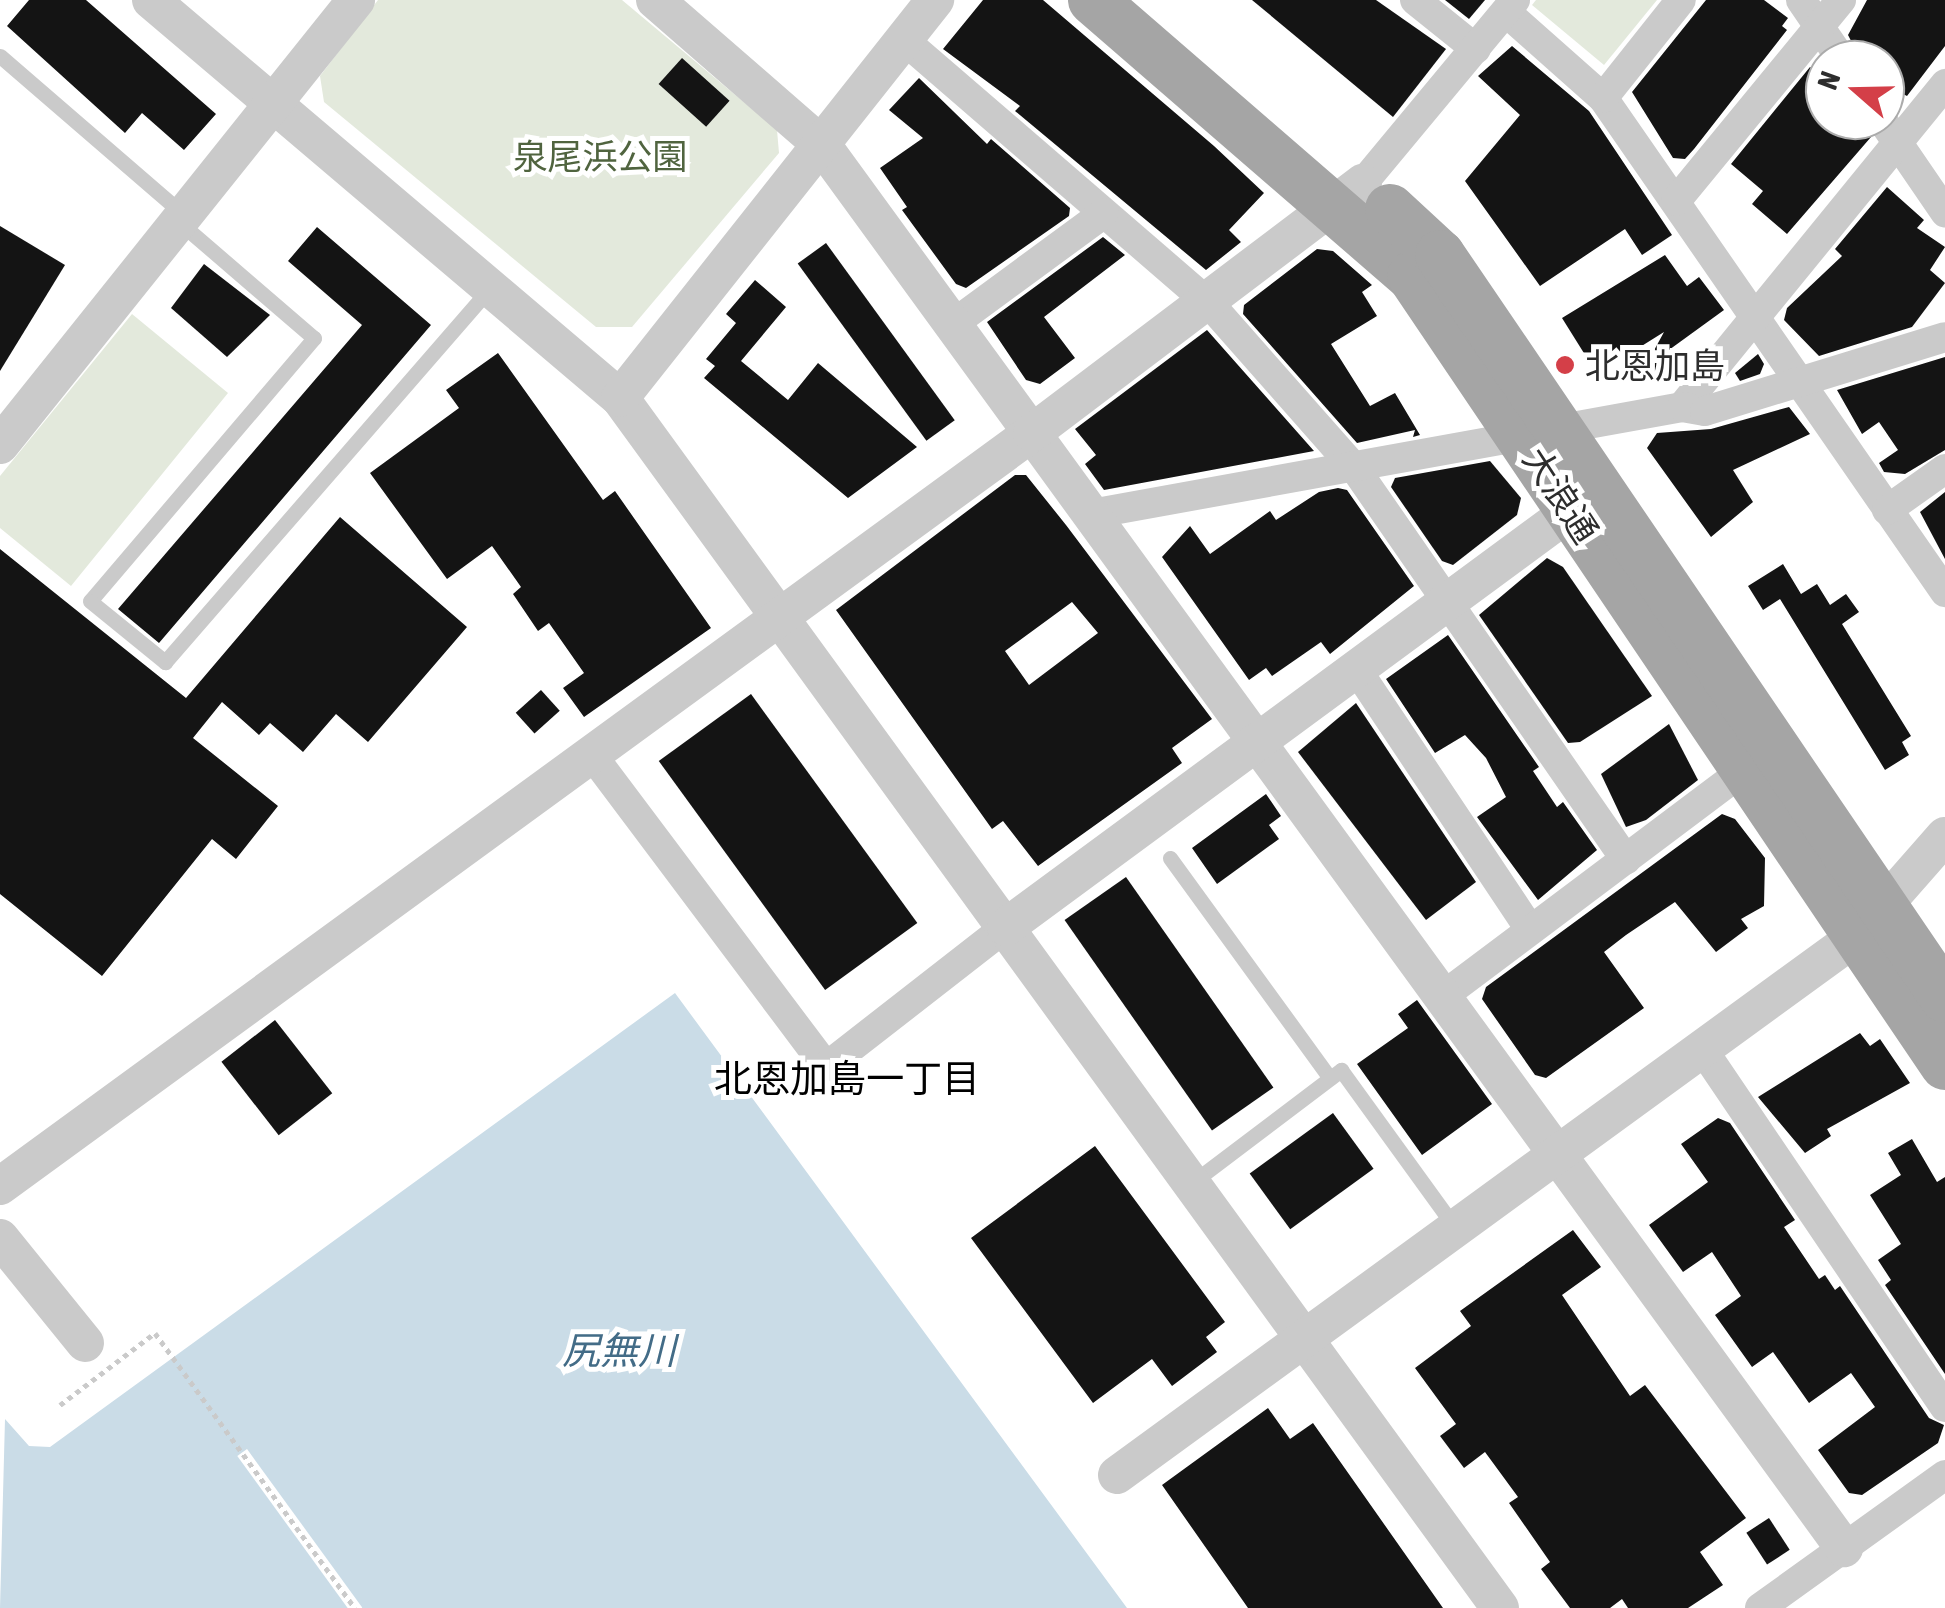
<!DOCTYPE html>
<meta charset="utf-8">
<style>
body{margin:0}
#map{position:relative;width:1945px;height:1608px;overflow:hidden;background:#fff;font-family:"Asap Condensed","Noto Sans JP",sans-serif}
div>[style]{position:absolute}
.green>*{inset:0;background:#e3e9dc}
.water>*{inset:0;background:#cadce7}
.pier>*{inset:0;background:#fff;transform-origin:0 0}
.building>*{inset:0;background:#141414;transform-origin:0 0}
.path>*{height:5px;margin-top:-2.5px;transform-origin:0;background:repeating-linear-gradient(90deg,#cacaca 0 5px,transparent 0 10px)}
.service>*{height:15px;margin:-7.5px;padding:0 7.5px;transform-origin:7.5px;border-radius:7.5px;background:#cacaca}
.minor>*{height:30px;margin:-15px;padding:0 15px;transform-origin:15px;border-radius:15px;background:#cacaca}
.tertiary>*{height:38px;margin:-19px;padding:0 19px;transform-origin:19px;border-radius:19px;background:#cacaca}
.primary>*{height:50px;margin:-25px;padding:0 25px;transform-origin:25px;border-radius:25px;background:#a5a5a5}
.dots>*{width:28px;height:28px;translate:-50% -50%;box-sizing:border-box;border:5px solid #fff;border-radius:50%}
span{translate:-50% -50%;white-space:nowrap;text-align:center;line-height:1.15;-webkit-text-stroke:10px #fff;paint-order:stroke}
.park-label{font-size:35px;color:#50643f}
.poi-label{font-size:35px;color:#2d2d2d}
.left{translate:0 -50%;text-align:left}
.street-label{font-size:35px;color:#2d2d2d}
.neighbourhood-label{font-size:38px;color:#000}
.water-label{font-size:38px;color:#436c87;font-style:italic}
.north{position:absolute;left:1805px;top:40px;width:100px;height:100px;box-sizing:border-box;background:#fff;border:2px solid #ababab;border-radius:50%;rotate:290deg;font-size:28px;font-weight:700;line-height:40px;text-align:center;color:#2d2d2d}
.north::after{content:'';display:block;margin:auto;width:35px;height:45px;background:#d43f48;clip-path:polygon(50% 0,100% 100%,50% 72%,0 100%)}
</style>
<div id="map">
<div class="green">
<div style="clip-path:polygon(378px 0,622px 0,777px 130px,779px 153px,632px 327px,596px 327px,324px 102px,320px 76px)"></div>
<div style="clip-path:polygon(1536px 0,1657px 0,1604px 65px,1532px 5px)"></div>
<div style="clip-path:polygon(132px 314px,228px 393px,71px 586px,0 528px,0 476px)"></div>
</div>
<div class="water">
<div style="clip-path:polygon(675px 993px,1127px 1608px,0 1608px,5px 1419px,29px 1446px,50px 1447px)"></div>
</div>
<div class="pier">
<div style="left:247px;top:1449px;width:196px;height:12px;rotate:54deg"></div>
</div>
<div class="building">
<div style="clip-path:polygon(29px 0,86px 0,216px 114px,184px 150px,142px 113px,125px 133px,7px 26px)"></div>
<div style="clip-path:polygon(983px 0,1043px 0,1214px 146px,1264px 193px,1229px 230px,1241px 242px,1206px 270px,1015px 111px,1020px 106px,943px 49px)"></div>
<div style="clip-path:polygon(1252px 0,1376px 0,1446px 49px,1393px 117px)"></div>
<div style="clip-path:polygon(1445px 0,1485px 0,1469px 19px)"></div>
<div style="clip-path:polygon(1706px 0,1764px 0,1788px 18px,1782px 26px,1787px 30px,1694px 149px,1685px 159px,1673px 158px,1632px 92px)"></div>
<div style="clip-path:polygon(1867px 0,1945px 0,1945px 46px,1907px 96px,1885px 85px,1885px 60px,1861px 60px,1848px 35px)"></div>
<div style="clip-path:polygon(1512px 46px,1589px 111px,1672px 235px,1642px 255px,1625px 229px,1540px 286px,1465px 181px,1520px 115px,1478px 76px)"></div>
<div style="left:682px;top:58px;width:64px;height:35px;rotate:42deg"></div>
<div style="clip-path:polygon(1810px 67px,1825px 77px,1825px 120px,1858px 120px,1871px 137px,1787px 234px,1752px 204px,1763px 191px,1731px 164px)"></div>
<div style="clip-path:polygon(919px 78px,987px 144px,991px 139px,1070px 208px,1069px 216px,966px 288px,956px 284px,902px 210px,907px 207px,880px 168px,923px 138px,889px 110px)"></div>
<div style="clip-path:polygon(1887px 187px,1924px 220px,1917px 228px,1945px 247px,1930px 270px,1945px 283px,1912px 327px,1819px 356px,1784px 320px,1787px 308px,1842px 256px,1835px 249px)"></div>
<div style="clip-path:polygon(0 226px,65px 265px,0 371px)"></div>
<div style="clip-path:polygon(317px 227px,431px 325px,159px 643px,118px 609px,362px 325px,288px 261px)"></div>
<div style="clip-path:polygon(1103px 237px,1125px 255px,1044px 317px,1075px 358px,1040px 384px,1026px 380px,987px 322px)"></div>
<div style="left:826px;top:243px;width:219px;height:35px;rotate:54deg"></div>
<div style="clip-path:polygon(1317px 249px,1333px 251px,1372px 285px,1362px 292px,1377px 316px,1331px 344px,1370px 406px,1395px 393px,1420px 435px,1413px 437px,1415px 430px,1357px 443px,1243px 314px,1244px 305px)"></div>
<div style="clip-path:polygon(1665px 255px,1687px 286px,1699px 277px,1724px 310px,1662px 355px,1687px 371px,1683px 376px,1638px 380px,1664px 332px,1597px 374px,1562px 318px)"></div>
<div style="clip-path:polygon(204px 264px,270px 315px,227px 357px,171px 308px)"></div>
<div style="clip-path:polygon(755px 280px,786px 307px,741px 361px,788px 400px,818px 363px,917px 447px,848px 498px,704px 378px,715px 366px,706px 359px,736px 323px,726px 314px)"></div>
<div style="clip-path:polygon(1207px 330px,1314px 451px,1104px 490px,1085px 464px,1096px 455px,1075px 429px)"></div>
<div style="clip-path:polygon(498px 353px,603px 500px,615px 491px,711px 628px,584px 717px,563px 688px,584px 673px,549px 623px,538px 631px,513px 594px,521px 587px,492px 546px,447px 579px,370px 473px,459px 408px,446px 390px)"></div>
<div style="clip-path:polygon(1758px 354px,1764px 364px,1760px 374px,1740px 381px,1735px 373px)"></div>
<div style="clip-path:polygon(1945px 357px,1945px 450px,1905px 474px,1884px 472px,1879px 463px,1898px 450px,1879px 422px,1862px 434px,1837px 390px)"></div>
<div style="clip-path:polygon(1789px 407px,1810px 434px,1733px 470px,1753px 502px,1711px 537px,1647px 448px,1657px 433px,1711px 429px)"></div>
<div style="clip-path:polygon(1490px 461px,1521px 498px,1517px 515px,1453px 565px,1442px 561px,1391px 487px,1395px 478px)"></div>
<div style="clip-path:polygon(evenodd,1015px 475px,1026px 475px,1066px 525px,1212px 719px,1172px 748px,1182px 763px,1038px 866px,1003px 821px,992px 829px,836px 610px,1015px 475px,1072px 602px,1098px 633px,1029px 685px,1005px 651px,1072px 602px)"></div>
<div style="clip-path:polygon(1338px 488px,1347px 490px,1414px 586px,1330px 654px,1321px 642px,1272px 676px,1266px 668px,1249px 680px,1162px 557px,1190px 526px,1210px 554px,1270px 511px,1276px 520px,1319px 492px)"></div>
<div style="clip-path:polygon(1945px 492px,1945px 559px,1920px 512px)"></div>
<div style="clip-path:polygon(340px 517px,467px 627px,368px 742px,336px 714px,303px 752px,270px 723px,259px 735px,222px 702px,193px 738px,278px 806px,236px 859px,212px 839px,102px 976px,0 894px,0 549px,186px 698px)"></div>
<div style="clip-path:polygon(1547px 558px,1563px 567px,1652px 696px,1580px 742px,1568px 743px,1479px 615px)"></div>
<div style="clip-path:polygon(1783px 564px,1801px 594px,1817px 584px,1830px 605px,1846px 594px,1859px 612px,1842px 624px,1911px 736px,1902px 742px,1909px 755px,1885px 770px,1780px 599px,1763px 610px,1748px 586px)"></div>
<div style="clip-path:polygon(1448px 635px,1539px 767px,1533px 771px,1557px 807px,1563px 802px,1597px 850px,1538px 900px,1477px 817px,1506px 797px,1486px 758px,1465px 735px,1435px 753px,1386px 679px)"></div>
<div style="left:541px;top:690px;width:28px;height:34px;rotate:48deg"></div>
<div style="left:751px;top:694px;width:283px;height:114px;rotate:54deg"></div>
<div style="clip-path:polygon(1356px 703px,1476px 882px,1426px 920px,1298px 752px)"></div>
<div style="clip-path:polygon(1669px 724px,1698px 780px,1646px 820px,1626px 827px,1601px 774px)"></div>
<div style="clip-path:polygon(1266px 794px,1281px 816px,1269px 825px,1279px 839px,1217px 884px,1192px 848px)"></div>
<div style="clip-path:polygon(1722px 814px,1735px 819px,1765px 858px,1764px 906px,1741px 919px,1748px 928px,1716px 952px,1675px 902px,1626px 935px,1604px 952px,1644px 1008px,1546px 1078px,1535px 1075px,1482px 999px,1486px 987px)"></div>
<div style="left:1126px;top:877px;width:257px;height:75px;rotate:55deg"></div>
<div style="clip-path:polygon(1417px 1000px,1492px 1104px,1422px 1155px,1357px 1064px,1408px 1028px,1398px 1014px)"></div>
<div style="left:275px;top:1020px;width:93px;height:68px;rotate:52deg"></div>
<div style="clip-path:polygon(1860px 1033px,1870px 1046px,1880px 1039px,1910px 1083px,1827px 1129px,1831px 1136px,1805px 1153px,1758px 1097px)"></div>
<div style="left:1333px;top:1113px;width:69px;height:103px;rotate:54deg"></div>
<div style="clip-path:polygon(1718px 1118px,1730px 1123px,1795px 1220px,1784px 1227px,1819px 1279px,1825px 1275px,1835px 1290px,1840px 1286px,1929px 1418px,1944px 1425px,1938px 1443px,1862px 1495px,1849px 1493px,1818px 1450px,1875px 1407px,1851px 1373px,1809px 1403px,1773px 1352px,1752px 1367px,1715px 1315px,1741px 1296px,1712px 1252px,1683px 1272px,1649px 1225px,1708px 1182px,1681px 1144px)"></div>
<div style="clip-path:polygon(1912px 1139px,1937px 1182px,1945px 1177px,1945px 1374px,1885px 1285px,1891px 1280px,1878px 1260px,1901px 1244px,1870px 1195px,1901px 1175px,1888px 1153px)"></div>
<div style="clip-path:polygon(1095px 1146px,1225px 1322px,1206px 1337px,1217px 1352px,1172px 1386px,1152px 1359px,1093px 1403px,971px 1238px)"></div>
<div style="clip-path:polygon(1573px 1230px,1601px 1267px,1562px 1295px,1630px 1396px,1645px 1385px,1746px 1518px,1700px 1552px,1723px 1585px,1688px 1608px,1628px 1608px,1622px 1599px,1610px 1608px,1570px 1608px,1541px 1569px,1550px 1562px,1509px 1503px,1518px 1497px,1485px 1452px,1464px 1468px,1440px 1436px,1456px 1424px,1415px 1368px,1471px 1326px,1460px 1311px)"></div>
<div style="clip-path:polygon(1268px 1408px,1290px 1439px,1313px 1423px,1443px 1608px,1248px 1608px,1162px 1485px)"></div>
<div style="left:1769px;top:1518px;width:38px;height:27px;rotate:57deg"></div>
</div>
<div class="path">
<div style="left:60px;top:1405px;width:119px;rotate:-37.2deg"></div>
<div style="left:155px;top:1333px;width:340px;rotate:54deg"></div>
</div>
<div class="service">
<div style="left:0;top:56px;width:240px;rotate:40.8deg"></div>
<div style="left:179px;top:222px;width:178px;rotate:40.7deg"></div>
<div style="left:314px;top:338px;width:345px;rotate:130.4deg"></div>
<div style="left:90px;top:601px;width:97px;rotate:39.1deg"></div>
<div style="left:165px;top:662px;width:492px;rotate:-49deg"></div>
<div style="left:1170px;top:858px;width:272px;rotate:54deg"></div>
<div style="left:1193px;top:1182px;width:186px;rotate:-37.1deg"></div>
<div style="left:1341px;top:1070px;width:196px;rotate:54.1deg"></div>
</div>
<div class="minor">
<div style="left:1415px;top:0;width:78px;rotate:38.8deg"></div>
<div style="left:1801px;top:0;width:73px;rotate:55.7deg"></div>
<div style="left:1506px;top:12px;width:130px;rotate:41.6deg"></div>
<div style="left:1603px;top:98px;width:601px;rotate:55.3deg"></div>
<div style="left:904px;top:40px;width:401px;rotate:40.8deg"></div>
<div style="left:1208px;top:302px;width:224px;rotate:48.6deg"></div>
<div style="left:1356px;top:470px;width:474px;rotate:55.3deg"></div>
<div style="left:1603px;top:98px;width:125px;rotate:-51.5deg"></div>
<div style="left:1882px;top:120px;width:112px;rotate:55.6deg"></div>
<div style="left:1363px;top:183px;width:238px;rotate:-50.3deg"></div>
<div style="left:1676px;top:201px;width:260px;rotate:-50.6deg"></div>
<div style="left:953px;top:324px;width:187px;rotate:-36.3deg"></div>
<div style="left:1682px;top:407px;width:417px;rotate:-50.8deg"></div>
<div style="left:1887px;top:510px;width:71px;rotate:-35.3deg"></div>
<div style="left:1091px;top:514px;width:601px;rotate:-10.26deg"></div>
<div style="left:1682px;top:407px;width:23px;rotate:10deg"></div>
<div style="left:1705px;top:411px;width:251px;rotate:-17.1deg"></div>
<div style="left:1357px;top:670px;width:311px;rotate:56.3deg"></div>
<div style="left:592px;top:755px;width:390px;rotate:53.1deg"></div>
<div style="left:826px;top:1067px;width:228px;rotate:-37.9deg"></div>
<div style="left:1443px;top:996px;width:378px;rotate:-36.9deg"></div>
<div style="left:1703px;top:1050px;width:431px;rotate:55.9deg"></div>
<div style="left:1760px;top:1608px;width:228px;rotate:-35.7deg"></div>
</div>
<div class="tertiary">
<div style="left:151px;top:0;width:615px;rotate:40.32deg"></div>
<div style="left:620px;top:398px;width:1496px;rotate:53.97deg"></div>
<div style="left:655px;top:0;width:221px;rotate:41deg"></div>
<div style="left:822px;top:145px;width:1736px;rotate:53.93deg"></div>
<div style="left:620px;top:398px;width:508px;rotate:-51.64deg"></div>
<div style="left:0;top:445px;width:570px;rotate:-51.34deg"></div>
<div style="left:1006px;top:927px;width:727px;rotate:-36.38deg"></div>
<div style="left:0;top:1186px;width:1278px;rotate:-36.12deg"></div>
<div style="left:1032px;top:433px;width:415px;rotate:-37.1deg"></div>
<div style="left:0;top:1238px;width:135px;rotate:51deg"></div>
<div style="left:1117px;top:1475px;width:915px;rotate:-36.07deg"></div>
<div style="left:1857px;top:936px;width:133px;rotate:-48.7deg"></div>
</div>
<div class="primary">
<div style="left:1093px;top:0;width:422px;rotate:40.9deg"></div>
<div style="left:1412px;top:276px;width:952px;rotate:55.96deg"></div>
<div style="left:1390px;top:209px;width:68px;rotate:42.6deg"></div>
<div style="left:1440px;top:255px;width:898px;rotate:55.8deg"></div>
</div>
<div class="dots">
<div style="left:1565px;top:365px;background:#d43f48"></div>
</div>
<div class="park-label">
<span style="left:600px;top:156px">泉尾浜公園</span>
</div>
<div class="poi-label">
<span class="left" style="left:1585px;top:365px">北恩加島</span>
</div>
<div class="street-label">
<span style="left:1561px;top:495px;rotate:57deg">大浪通</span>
</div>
<div class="neighbourhood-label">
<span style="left:847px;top:1079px">北恩加島一丁目</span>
</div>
<div class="water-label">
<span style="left:619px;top:1351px">尻無川</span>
</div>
<div class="north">N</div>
</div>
